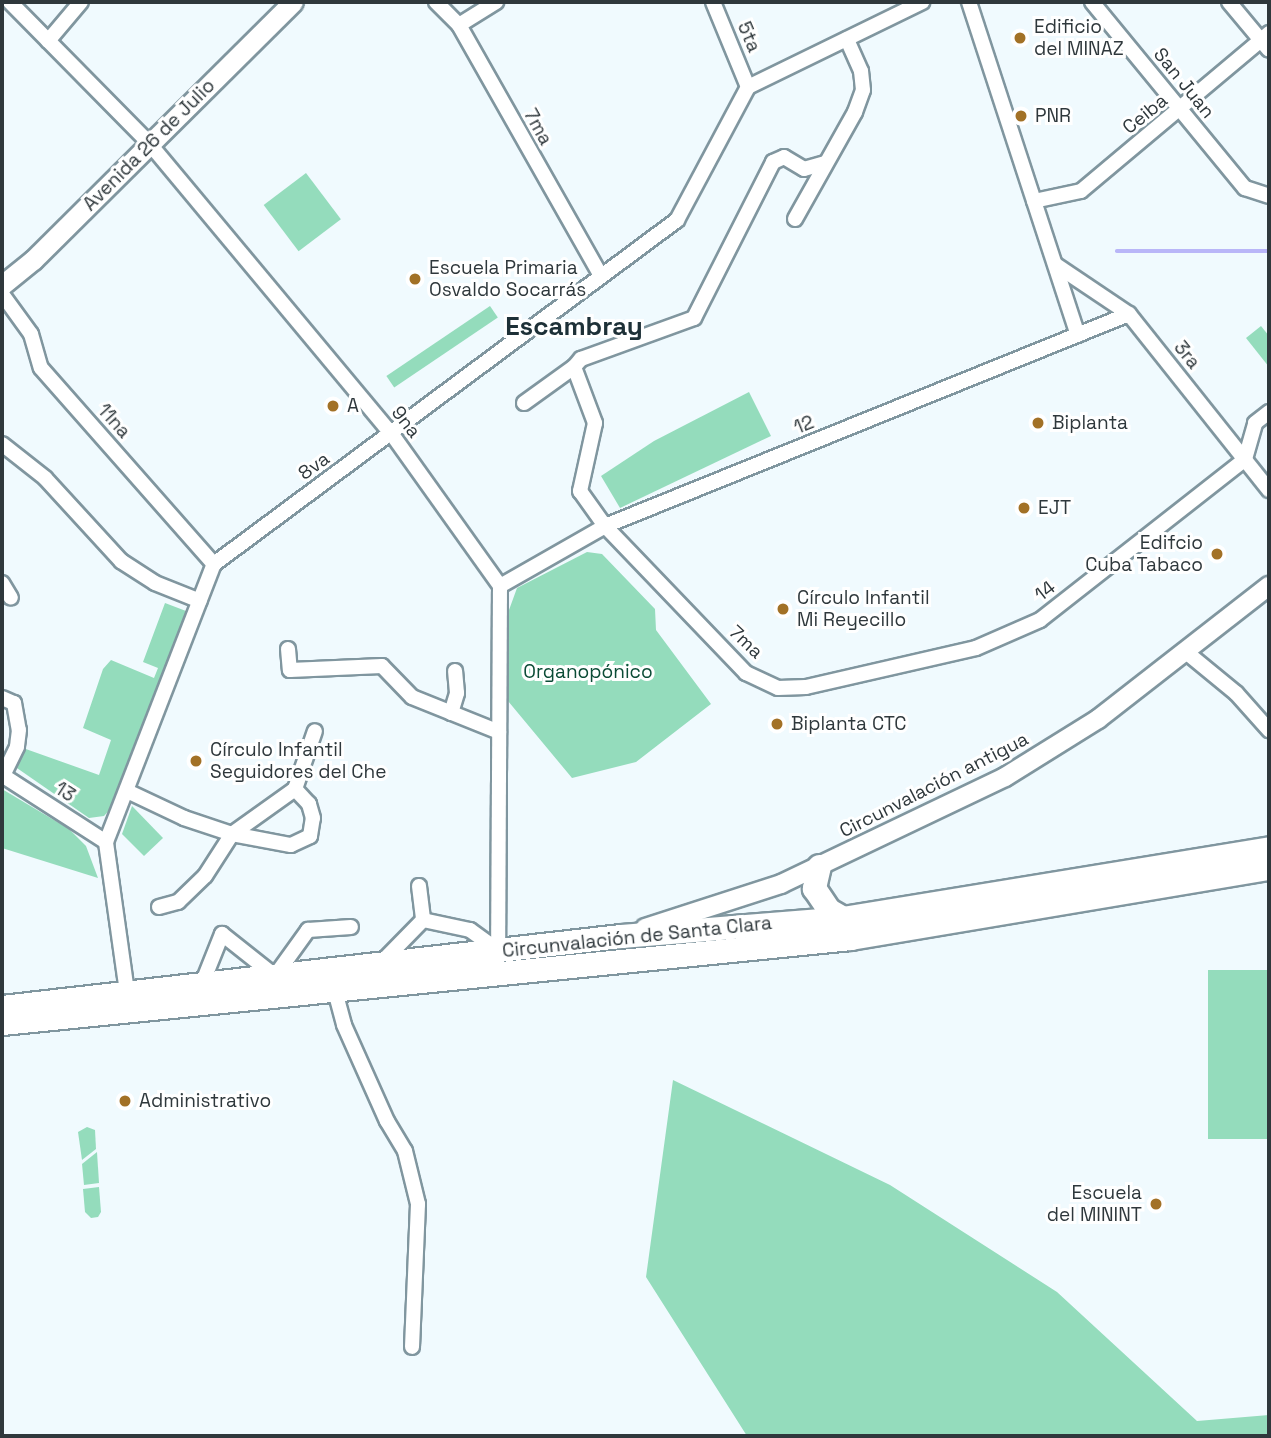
<!DOCTYPE html>
<meta charset="utf-8">
<style>
body{margin:0}
#map{position:relative;width:1271px;height:1438px;overflow:hidden;background:#f0fafe;font-family:"Space Grotesk",sans-serif}
div>[style]{position:absolute}
.green>*{inset:0;background:#94dcbc;transform-origin:0 0}
.stream>*{height:3.5px;margin:-1.75px;padding:0 1.75px;transform-origin:1.75px;border-radius:1.75px;background:#b9b6f8}
.roads{filter:drop-shadow(2px 0 #80969f) drop-shadow(-2px 0 #80969f) drop-shadow(0 2px #80969f) drop-shadow(0 -2px #80969f)}
.minor>*{height:14px;margin:-7px;padding:0 7px;transform-origin:7px;border-radius:7px;background:#fff}
.tertiary>*{height:18px;margin:-9px;padding:0 9px;transform-origin:9px;border-radius:9px;background:#fff}
.secondary>*{height:19px;margin:-9.5px;padding:0 9.5px;transform-origin:9.5px;border-radius:9.5px;background:#fff}
.trunk>*{height:23px;margin:-11.5px;padding:0 11.5px;transform-origin:11.5px;border-radius:11.5px;background:#fff}
.dots>*{width:19px;height:19px;translate:-50% -50%;box-sizing:border-box;border:4px solid #fff;border-radius:50%}
span{translate:-50% -50%;white-space:nowrap;text-align:center;line-height:1.15;-webkit-text-stroke:6px #fff;paint-order:stroke}
.poi-label{font-size:19px;color:#2f383c}
.left{translate:0 -50%;text-align:left}
.right{translate:-100% -50%;text-align:right}
.street-label{font-size:19px;color:#2f383c}
.park-label{font-size:19px;color:#0b4c36}
.district-label{font-size:26px;color:#1d3037;font-weight:700}
.frame{position:absolute;inset:0;border:4px solid #2f383c;pointer-events:none}
</style>
<div id="map">
<div class="green">
<div style="left:306px;top:173px;width:58px;height:53px;rotate:53deg"></div>
<div style="left:490px;top:306px;width:14px;height:125px;rotate:56deg"></div>
<div style="clip-path:polygon(1261px 326px,1269px 336px,1269px 367px,1246px 338px)"></div>
<div style="clip-path:polygon(749px 392px,771px 436px,620px 508px,601px 476px,654px 441px)"></div>
<div style="clip-path:polygon(587px 552px,602px 554px,655px 609px,656px 630px,711px 704px,636px 762px,572px 778px,508px 701px,509px 610px,517px 588px)"></div>
<div style="clip-path:polygon(165px 603px,186px 611px,113px 806px,104px 816px,89px 818px,14px 766px,23px 748px,99px 775px,111px 740px,83px 728px,103px 669px,111px 660px,154px 678px,158px 668px,143px 662px)"></div>
<div style="clip-path:polygon(2px 789px,69px 829px,86px 846px,98px 878px,2px 848px)"></div>
<div style="clip-path:polygon(132px 806px,163px 838px,144px 856px,122px 834px)"></div>
<div style="left:1269px;top:970px;width:169px;height:61px;rotate:90deg"></div>
<div style="clip-path:polygon(673px 1080px,890px 1185px,1057px 1292px,1197px 1421px,1269px 1415px,1269px 1436px,747px 1436px,646px 1277px)"></div>
<div style="clip-path:polygon(87px 1127px,95px 1130px,96px 1149px,82px 1160px,78px 1132px)"></div>
<div style="clip-path:polygon(97px 1152px,99px 1183px,84px 1185px,82px 1164px)"></div>
<div style="clip-path:polygon(99px 1187px,101px 1212px,98px 1217px,91px 1218px,85px 1212px,83px 1189px)"></div>
</div>
<div class="stream">
<div style="left:1117px;top:251px;width:152px"></div>
</div>
<div class="roads">
<div class="minor">
<div style="left:10px;top:2px;width:198px;rotate:45.4deg"></div>
<div style="left:149px;top:143px;width:378px;rotate:50.2deg"></div>
<div style="left:391px;top:433px;width:188px;rotate:54.5deg"></div>
<div style="left:500px;top:586px;width:372px;rotate:90.3deg"></div>
<div style="left:436px;top:2px;width:33px;rotate:45deg"></div>
<div style="left:459px;top:25px;width:288px;rotate:60.5deg"></div>
<div style="left:713px;top:2px;width:92px;rotate:67.6deg"></div>
<div style="left:969px;top:2px;width:350px;rotate:71.9deg"></div>
<div style="left:1092px;top:2px;width:241px;rotate:50.6deg"></div>
<div style="left:1245px;top:188px;width:25px;rotate:18deg"></div>
<div style="left:1229px;top:2px;width:62px;rotate:50.2deg"></div>
<div style="left:459px;top:25px;width:44px;rotate:-31.9deg"></div>
<div style="left:48px;top:41px;width:51px;rotate:-49.8deg"></div>
<div style="left:748px;top:87px;width:194px;rotate:-26deg"></div>
<div style="left:1034px;top:201px;width:48px;rotate:-12deg"></div>
<div style="left:1081px;top:191px;width:246px;rotate:-40deg"></div>
<div style="left:795px;top:219px;width:123px;rotate:-60.7deg"></div>
<div style="left:855px;top:112px;width:23px;rotate:-70deg"></div>
<div style="left:863px;top:90px;width:19px;rotate:-96deg"></div>
<div style="left:861px;top:71px;width:35px;rotate:-114deg"></div>
<div style="left:1056px;top:265px;width:88px;rotate:33.9deg"></div>
<div style="left:1129px;top:314px;width:225px;rotate:51.5deg"></div>
<div style="left:2px;top:294px;width:49px;rotate:54.1deg"></div>
<div style="left:31px;top:334px;width:35px;rotate:74deg"></div>
<div style="left:41px;top:368px;width:261px;rotate:48.6deg"></div>
<div style="left:574px;top:367px;width:60px;rotate:69.4deg"></div>
<div style="left:595px;top:423px;width:70px;rotate:102.4deg"></div>
<div style="left:580px;top:491px;width:43px;rotate:54.5deg"></div>
<div style="left:605px;top:526px;width:204px;rotate:46.2deg"></div>
<div style="left:746px;top:673px;width:35px;rotate:25deg"></div>
<div style="left:778px;top:688px;width:28px;rotate:-2deg"></div>
<div style="left:806px;top:687px;width:174px;rotate:-12.9deg"></div>
<div style="left:976px;top:648px;width:70px;rotate:-23.6deg"></div>
<div style="left:1040px;top:620px;width:261px;rotate:-38.1deg"></div>
<div style="left:1245px;top:459px;width:37px;rotate:-74deg"></div>
<div style="left:1255px;top:423px;width:18px;rotate:-38deg"></div>
<div style="left:524px;top:403px;width:62px;rotate:-35.8deg"></div>
<div style="left:574px;top:367px;width:11px;rotate:-49deg"></div>
<div style="left:581px;top:359px;width:120px;rotate:-19.9deg"></div>
<div style="left:694px;top:318px;width:175px;rotate:-63.1deg"></div>
<div style="left:773px;top:162px;width:12px;rotate:-24deg"></div>
<div style="left:784px;top:157px;width:23px;rotate:31deg"></div>
<div style="left:804px;top:169px;width:22px;rotate:-16deg"></div>
<div style="left:2px;top:444px;width:55px;rotate:38.3deg"></div>
<div style="left:45px;top:478px;width:113px;rotate:47.5deg"></div>
<div style="left:121px;top:561px;width:40px;rotate:32.9deg"></div>
<div style="left:155px;top:583px;width:48px;rotate:21.8deg"></div>
<div style="left:2px;top:583px;width:17px;rotate:59deg"></div>
<div style="left:500px;top:586px;width:121px;rotate:-29.7deg"></div>
<div style="left:605px;top:526px;width:565px;rotate:-22.03deg"></div>
<div style="left:288px;top:649px;width:21px;rotate:85deg"></div>
<div style="left:290px;top:670px;width:92px;rotate:-2.5deg"></div>
<div style="left:382px;top:666px;width:43px;rotate:45.9deg"></div>
<div style="left:412px;top:697px;width:94px;rotate:21.9deg"></div>
<div style="left:1186px;top:652px;width:65px;rotate:39.4deg"></div>
<div style="left:1236px;top:693px;width:50px;rotate:48.3deg"></div>
<div style="left:2px;top:698px;width:13px;rotate:23deg"></div>
<div style="left:14px;top:703px;width:27px;rotate:80deg"></div>
<div style="left:19px;top:730px;width:17px;rotate:97deg"></div>
<div style="left:17px;top:747px;width:32px;rotate:116deg"></div>
<div style="left:451px;top:713px;width:21px;rotate:-73deg"></div>
<div style="left:457px;top:693px;width:22px;rotate:-95deg"></div>
<div style="left:2px;top:775px;width:124px;rotate:32.8deg"></div>
<div style="left:127px;top:791px;width:63px;rotate:25.3deg"></div>
<div style="left:184px;top:818px;width:51px;rotate:18.4deg"></div>
<div style="left:232px;top:834px;width:60px;rotate:10.6deg"></div>
<div style="left:291px;top:845px;width:21px;rotate:-25deg"></div>
<div style="left:310px;top:836px;width:18px;rotate:-81deg"></div>
<div style="left:313px;top:818px;width:15px;rotate:-106deg"></div>
<div style="left:309px;top:804px;width:21px;rotate:-133deg"></div>
<div style="left:419px;top:886px;width:34px;rotate:83deg"></div>
<div style="left:159px;top:907px;width:20px;rotate:-15deg"></div>
<div style="left:178px;top:902px;width:37px;rotate:-44deg"></div>
<div style="left:205px;top:876px;width:50px;rotate:-57.3deg"></div>
<div style="left:232px;top:834px;width:77px;rotate:-35.5deg"></div>
<div style="left:295px;top:789px;width:61px;rotate:-71deg"></div>
<div style="left:381px;top:963px;width:60px;rotate:-45.7deg"></div>
<div style="left:423px;top:920px;width:48px;rotate:12deg"></div>
<div style="left:470px;top:930px;width:34px;rotate:36deg"></div>
<div style="left:202px;top:984px;width:54px;rotate:-68.2deg"></div>
<div style="left:222px;top:934px;width:68px;rotate:38.4deg"></div>
<div style="left:275px;top:976px;width:57px;rotate:-54.3deg"></div>
<div style="left:308px;top:930px;width:43px;rotate:-4deg"></div>
<div style="left:335px;top:991px;width:35px;rotate:75deg"></div>
<div style="left:344px;top:1025px;width:105px;rotate:65.9deg"></div>
<div style="left:387px;top:1121px;width:35px;rotate:59deg"></div>
<div style="left:405px;top:1151px;width:55px;rotate:76.2deg"></div>
<div style="left:418px;top:1204px;width:143px;rotate:92.4deg"></div>
<div style="left:127px;top:992px;width:151px;rotate:-98deg"></div>
<div style="left:106px;top:842px;width:298px;rotate:-68.8deg"></div>
<div style="left:214px;top:564px;width:577px;rotate:-36.61deg"></div>
<div style="left:677px;top:220px;width:151px;rotate:-61.9deg"></div>
</div>
<div class="tertiary">
<div style="left:645px;top:928px;width:143px;rotate:-17.9deg"></div>
<div style="left:781px;top:884px;width:248px;rotate:-25.5deg"></div>
<div style="left:1005px;top:777px;width:110px;rotate:-31.9deg"></div>
<div style="left:1098px;top:719px;width:217px;rotate:-37.9deg"></div>
</div>
<div class="secondary">
<div style="left:2px;top:285px;width:40px;rotate:-39deg"></div>
<div style="left:33px;top:260px;width:366px;rotate:-44.8deg"></div>
</div>
<div class="trunk">
<div style="left:819px;top:866px;width:23px;rotate:103deg"></div>
<div style="left:814px;top:888px;width:27px;rotate:56deg"></div>
<div style="left:829px;top:910px;width:16px;rotate:30deg"></div>
<div style="left:2px;top:1007px;width:622px;rotate:-6.55deg"></div>
<div style="left:620px;top:936px;width:224px;rotate:-4.6deg"></div>
<div style="left:843px;top:918px;width:432px;rotate:-9.3deg"></div>
<div style="left:2px;top:1023px;width:852px;rotate:-5.72deg"></div>
<div style="left:850px;top:938px;width:425px;rotate:-9.5deg"></div>
</div>
</div>
<div class="dots">
<div style="left:1020px;top:38px;background:#a27126"></div>
<div style="left:1021px;top:116px;background:#a27126"></div>
<div style="left:415px;top:279px;background:#a27126"></div>
<div style="left:333px;top:406px;background:#a27126"></div>
<div style="left:1038px;top:423px;background:#a27126"></div>
<div style="left:1024px;top:508px;background:#a27126"></div>
<div style="left:1217px;top:554px;background:#a27126"></div>
<div style="left:783px;top:609px;background:#a27126"></div>
<div style="left:777px;top:724px;background:#a27126"></div>
<div style="left:196px;top:761px;background:#a27126"></div>
<div style="left:125px;top:1101px;background:#a27126"></div>
<div style="left:1156px;top:1204px;background:#a27126"></div>
</div>
<div class="poi-label">
<span class="left" style="left:1034px;top:38px">Edificio<br>del MINAZ</span>
<span class="left" style="left:1035px;top:116px">PNR</span>
<span class="left" style="left:429px;top:279px">Escuela Primaria<br>Osvaldo Socarrás</span>
<span class="left" style="left:347px;top:406px">A</span>
<span class="left" style="left:1052px;top:423px">Biplanta</span>
<span class="left" style="left:1038px;top:508px">EJT</span>
<span class="right" style="left:1203px;top:554px">Edifcio<br>Cuba Tabaco</span>
<span class="left" style="left:797px;top:609px">Círculo Infantil<br>Mi Reyecillo</span>
<span class="left" style="left:791px;top:724px">Biplanta CTC</span>
<span class="left" style="left:210px;top:761px">Círculo Infantil<br>Seguidores del Che</span>
<span class="left" style="left:139px;top:1101px">Administrativo</span>
<span class="right" style="left:1142px;top:1204px">Escuela<br>del MININT</span>
</div>
<div class="street-label">
<span style="left:749px;top:37px;rotate:67deg">5ta</span>
<span style="left:1184px;top:83px;rotate:51deg">San Juan</span>
<span style="left:1145px;top:114px;rotate:-39deg">Ceiba</span>
<span style="left:538px;top:127px;rotate:61deg">7ma</span>
<span style="left:149px;top:145px;rotate:-45deg">Avenida 26 de Julio</span>
<span style="left:1187px;top:355px;rotate:51deg">3ra</span>
<span style="left:114px;top:421px;rotate:48deg">11na</span>
<span style="left:406px;top:422px;rotate:52deg">9na</span>
<span style="left:804px;top:425px;rotate:-22deg">12</span>
<span style="left:314px;top:466px;rotate:-36deg">8va</span>
<span style="left:1045px;top:591px;rotate:-38deg">14</span>
<span style="left:746px;top:642px;rotate:43deg">7ma</span>
<span style="left:934px;top:785px;rotate:-27deg">Circunvalación antigua</span>
<span style="left:65px;top:792px;rotate:33deg">13</span>
<span style="left:637px;top:937px;rotate:-6deg">Circunvalación de Santa Clara</span>
</div>
<div class="park-label">
<span style="left:588px;top:672px">Organopónico</span>
</div>
<div class="district-label">
<span style="left:574px;top:327px">Escambray</span>
</div>
<div class="frame"></div>
</div>
